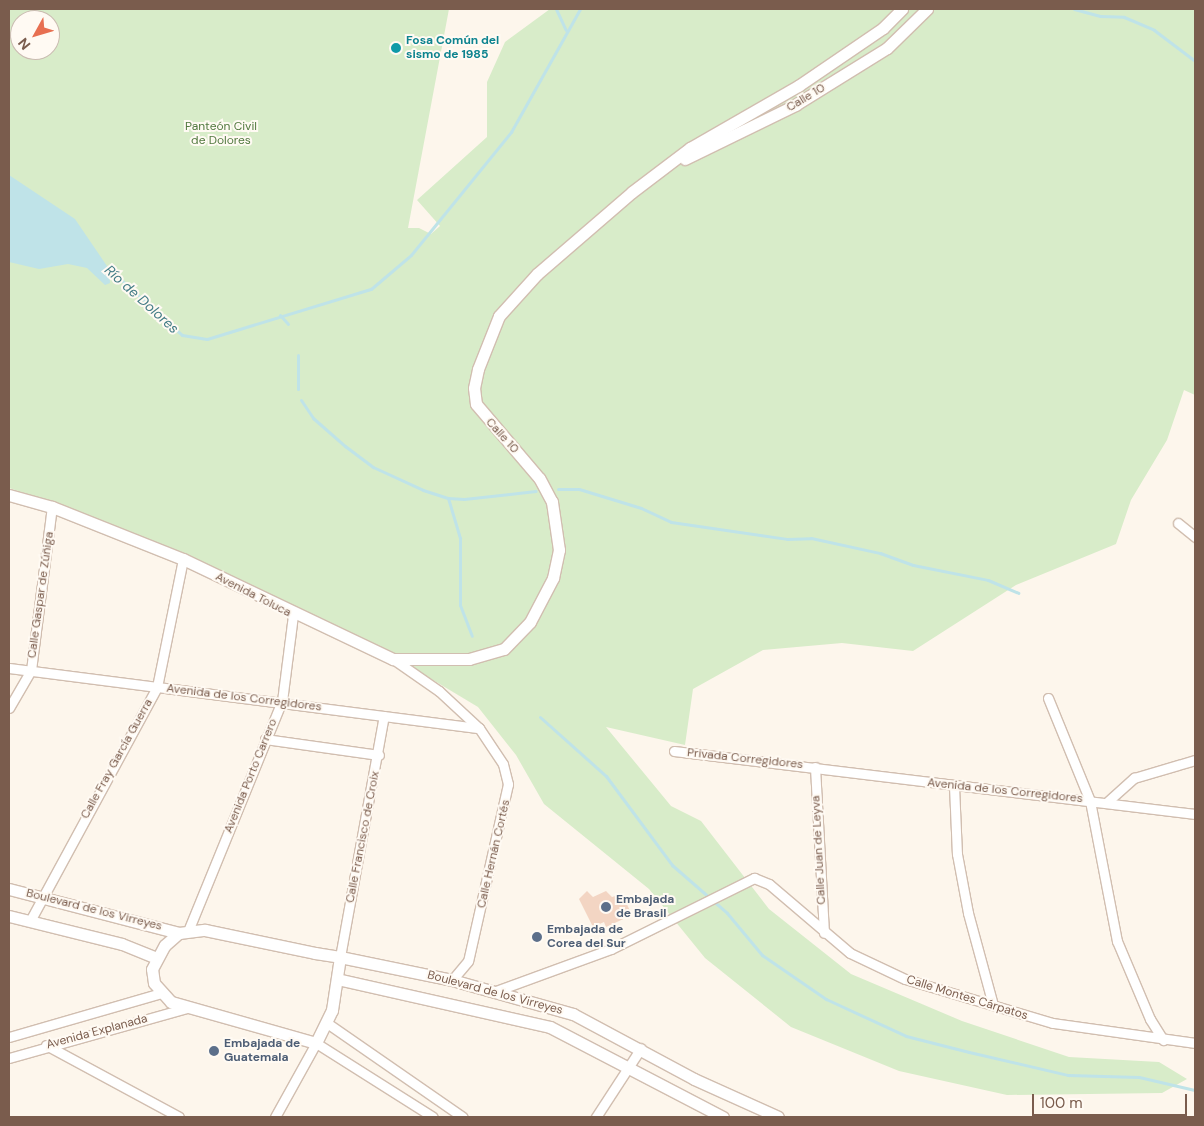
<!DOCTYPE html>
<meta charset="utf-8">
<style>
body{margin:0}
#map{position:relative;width:1204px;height:1126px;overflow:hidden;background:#fdf6ec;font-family:"DM Sans",sans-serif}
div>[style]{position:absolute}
.green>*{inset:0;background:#d8ecc9}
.water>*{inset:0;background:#bfe3e8}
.stream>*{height:3px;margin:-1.5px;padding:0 1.5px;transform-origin:1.5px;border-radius:1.5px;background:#bfe3e8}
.building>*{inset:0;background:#f3d5c3}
.roads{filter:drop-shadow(1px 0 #d1beb0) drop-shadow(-1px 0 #d1beb0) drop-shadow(0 1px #d1beb0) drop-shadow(0 -1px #d1beb0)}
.minor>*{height:9px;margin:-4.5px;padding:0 4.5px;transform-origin:4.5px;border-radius:4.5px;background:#fff}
.tertiary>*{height:11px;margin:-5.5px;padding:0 5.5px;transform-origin:5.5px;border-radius:5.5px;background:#fff}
.dots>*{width:14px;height:14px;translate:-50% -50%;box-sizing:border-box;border:2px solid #fffaf3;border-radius:50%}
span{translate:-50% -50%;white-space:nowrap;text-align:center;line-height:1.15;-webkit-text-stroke:4px #fffaf3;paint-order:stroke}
.culture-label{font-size:12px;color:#0d838f;font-weight:700}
.left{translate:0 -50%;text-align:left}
.street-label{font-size:12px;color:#7a5c4d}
.park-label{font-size:12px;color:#537a41}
.service-label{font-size:12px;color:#4e5e75;font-weight:700}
.water-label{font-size:14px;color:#437c86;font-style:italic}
.frame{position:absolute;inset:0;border:10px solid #7a5c4d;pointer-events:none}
.north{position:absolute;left:10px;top:10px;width:50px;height:50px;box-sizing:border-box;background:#fffaf3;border:1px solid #cabbb1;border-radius:50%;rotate:231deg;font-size:14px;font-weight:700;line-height:20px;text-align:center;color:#7a5c4d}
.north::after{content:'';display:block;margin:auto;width:18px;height:22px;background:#e76f51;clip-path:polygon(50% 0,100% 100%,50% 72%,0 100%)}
.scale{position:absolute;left:1032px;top:1094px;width:155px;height:22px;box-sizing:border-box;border:2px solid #7a5c4d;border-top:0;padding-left:6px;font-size:15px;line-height:18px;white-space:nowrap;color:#7a5c4d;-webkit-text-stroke:4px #fffaf3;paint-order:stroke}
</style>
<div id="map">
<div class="green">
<div style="clip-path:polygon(evenodd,9px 9px,449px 9px,408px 228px,419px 228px,431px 234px,440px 226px,417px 200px,487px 137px,487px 82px,505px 42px,550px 9px,1195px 9px,1195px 395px,1184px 390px,1167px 440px,1131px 500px,1116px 544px,1016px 585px,913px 651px,842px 643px,763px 650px,693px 689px,685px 745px,606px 727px,671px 806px,701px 821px,769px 909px,851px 974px,962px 1021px,1069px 1057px,1159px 1062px,1187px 1079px,1162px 1093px,1007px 1095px,899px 1071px,791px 1027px,705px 958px,649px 889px,544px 804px,516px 755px,478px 707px,363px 638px,52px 502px,9px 488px,9px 9px,20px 20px,50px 20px,50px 50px,20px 50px,20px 20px)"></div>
</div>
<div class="water">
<div style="clip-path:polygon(9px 175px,75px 219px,109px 269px,110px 283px,105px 285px,87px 268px,68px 264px,39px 269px,9px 262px)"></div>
</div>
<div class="stream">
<div style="left:556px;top:9px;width:23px;rotate:65deg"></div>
<div style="left:1074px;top:9px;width:27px;rotate:15deg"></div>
<div style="left:1100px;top:16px;width:24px;rotate:2deg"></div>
<div style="left:1124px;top:17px;width:33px;rotate:23deg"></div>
<div style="left:1154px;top:30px;width:51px;rotate:37.1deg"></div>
<div style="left:107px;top:267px;width:101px;rotate:42.2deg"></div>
<div style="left:182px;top:335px;width:25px;rotate:9deg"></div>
<div style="left:207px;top:339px;width:171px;rotate:-17deg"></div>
<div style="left:371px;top:289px;width:52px;rotate:-40.4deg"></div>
<div style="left:411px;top:255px;width:159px;rotate:-50.9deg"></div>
<div style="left:511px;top:132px;width:141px;rotate:-60.7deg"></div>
<div style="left:280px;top:315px;width:12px;rotate:48deg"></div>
<div style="left:298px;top:389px;width:34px;rotate:-90deg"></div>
<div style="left:301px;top:400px;width:22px;rotate:56deg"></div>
<div style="left:313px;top:418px;width:43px;rotate:41.2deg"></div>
<div style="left:345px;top:446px;width:35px;rotate:37deg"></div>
<div style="left:373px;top:467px;width:55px;rotate:24.7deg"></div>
<div style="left:423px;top:490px;width:26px;rotate:18deg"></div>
<div style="left:448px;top:498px;width:16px;rotate:4deg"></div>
<div style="left:464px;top:499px;width:72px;rotate:-6.3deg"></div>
<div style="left:558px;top:489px;width:21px"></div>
<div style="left:579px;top:489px;width:65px;rotate:17deg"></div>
<div style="left:641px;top:508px;width:33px;rotate:25deg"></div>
<div style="left:671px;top:522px;width:117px;rotate:8.3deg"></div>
<div style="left:787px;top:539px;width:24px;rotate:-2deg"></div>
<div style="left:811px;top:538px;width:71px;rotate:12.3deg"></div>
<div style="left:880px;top:553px;width:35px;rotate:20deg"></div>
<div style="left:913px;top:565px;width:76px;rotate:11.3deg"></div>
<div style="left:988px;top:580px;width:33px;rotate:23deg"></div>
<div style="left:448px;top:498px;width:42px;rotate:73.3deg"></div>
<div style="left:460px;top:538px;width:67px;rotate:90deg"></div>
<div style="left:460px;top:605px;width:33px;rotate:69deg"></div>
<div style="left:540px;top:717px;width:89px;rotate:41.8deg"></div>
<div style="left:606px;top:776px;width:111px;rotate:53.4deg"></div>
<div style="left:672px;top:865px;width:73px;rotate:41.1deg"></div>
<div style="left:727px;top:913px;width:55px;rotate:50.2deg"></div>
<div style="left:762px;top:955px;width:78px;rotate:34.5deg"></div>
<div style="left:826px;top:999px;width:88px;rotate:24.8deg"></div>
<div style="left:906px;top:1036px;width:65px;rotate:14.3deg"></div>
<div style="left:969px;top:1052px;width:102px;rotate:13.1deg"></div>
<div style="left:1068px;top:1075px;width:71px;rotate:1.6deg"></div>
<div style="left:1139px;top:1077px;width:57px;rotate:13.1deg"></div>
</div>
<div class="building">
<div style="clip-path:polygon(587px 891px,593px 897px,606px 891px,612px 897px,622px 894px,632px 915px,606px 927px,604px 922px,593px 927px,579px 899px)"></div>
</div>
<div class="roads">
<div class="minor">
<div style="left:1178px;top:523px;width:22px;rotate:39deg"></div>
<div style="left:393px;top:659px;width:56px;rotate:34.8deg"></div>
<div style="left:439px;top:691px;width:54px;rotate:42.8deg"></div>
<div style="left:479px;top:728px;width:43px;rotate:56.3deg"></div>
<div style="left:503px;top:764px;width:21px;rotate:76deg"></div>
<div style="left:508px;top:784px;width:181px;rotate:102.7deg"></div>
<div style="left:468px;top:961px;width:25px;rotate:130deg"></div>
<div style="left:9px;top:668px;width:474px;rotate:7.3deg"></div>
<div style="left:1048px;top:698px;width:111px;rotate:67.8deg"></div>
<div style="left:1090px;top:801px;width:143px;rotate:79.1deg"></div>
<div style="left:1117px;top:941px;width:85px;rotate:67.1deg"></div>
<div style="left:1150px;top:1019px;width:25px;rotate:58deg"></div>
<div style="left:9px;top:708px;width:44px;rotate:-59.9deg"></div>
<div style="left:31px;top:670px;width:164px;rotate:-82.7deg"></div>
<div style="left:265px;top:739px;width:115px;rotate:8deg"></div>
<div style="left:674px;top:751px;width:525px;rotate:6.89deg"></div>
<div style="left:815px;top:767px;width:166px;rotate:86.9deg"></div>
<div style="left:954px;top:786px;width:68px;rotate:87.5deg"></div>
<div style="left:957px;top:854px;width:60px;rotate:79.4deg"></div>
<div style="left:968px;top:913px;width:95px;rotate:74.8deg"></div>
<div style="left:1106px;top:803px;width:38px;rotate:-42deg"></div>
<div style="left:1134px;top:778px;width:64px;rotate:-16.4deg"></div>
<div style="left:30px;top:921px;width:266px;rotate:-61.5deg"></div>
<div style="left:157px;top:687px;width:131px;rotate:-78.5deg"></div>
<div style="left:188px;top:931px;width:248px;rotate:-67.8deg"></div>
<div style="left:282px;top:701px;width:87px;rotate:-82.7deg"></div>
<div style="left:340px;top:957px;width:245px;rotate:-79.7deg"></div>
<div style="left:496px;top:991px;width:122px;rotate:-20.1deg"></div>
<div style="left:611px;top:949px;width:160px;rotate:-26.4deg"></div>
<div style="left:754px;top:878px;width:16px;rotate:22deg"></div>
<div style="left:769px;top:884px;width:106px;rotate:40.4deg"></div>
<div style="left:850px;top:953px;width:61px;rotate:25.3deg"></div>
<div style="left:905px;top:979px;width:154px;rotate:16.6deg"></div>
<div style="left:1053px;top:1023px;width:143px;rotate:8deg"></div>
<div style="left:327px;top:1023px;width:165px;rotate:34.7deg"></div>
<div style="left:9px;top:1037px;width:158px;rotate:-16.1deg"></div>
<div style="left:46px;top:1045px;width:151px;rotate:28.4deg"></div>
<div style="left:9px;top:1058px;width:185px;rotate:-15.7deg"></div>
<div style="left:275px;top:1117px;width:85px;rotate:-61deg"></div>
<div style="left:316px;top:1043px;width:138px;rotate:32.3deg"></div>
<div style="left:596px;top:1117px;width:82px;rotate:-56.9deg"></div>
</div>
<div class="tertiary">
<div style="left:685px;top:159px;width:123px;rotate:-26.1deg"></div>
<div style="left:795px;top:105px;width:108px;rotate:-31.8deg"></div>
<div style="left:887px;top:48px;width:56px;rotate:-44.3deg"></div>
<div style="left:9px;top:495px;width:45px;rotate:15.6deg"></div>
<div style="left:52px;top:507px;width:141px;rotate:21.7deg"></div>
<div style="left:183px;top:559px;width:233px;rotate:25.5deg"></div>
<div style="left:393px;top:659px;width:76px"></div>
<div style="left:469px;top:659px;width:36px;rotate:-16deg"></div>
<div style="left:504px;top:649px;width:37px;rotate:-46deg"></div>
<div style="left:530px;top:622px;width:50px;rotate:-62.4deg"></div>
<div style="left:553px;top:578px;width:29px;rotate:-78deg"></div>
<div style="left:559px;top:550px;width:49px;rotate:-98.3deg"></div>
<div style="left:552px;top:502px;width:27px;rotate:-118deg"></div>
<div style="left:539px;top:478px;width:97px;rotate:-130.4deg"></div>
<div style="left:476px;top:404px;width:16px;rotate:-97deg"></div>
<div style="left:474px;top:388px;width:19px;rotate:-78deg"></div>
<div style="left:478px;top:369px;width:57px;rotate:-68.4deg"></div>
<div style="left:499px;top:316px;width:57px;rotate:-47.9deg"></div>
<div style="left:537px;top:274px;width:125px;rotate:-40.8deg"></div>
<div style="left:632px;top:192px;width:73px;rotate:-37.2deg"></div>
<div style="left:690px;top:148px;width:125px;rotate:-29.9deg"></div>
<div style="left:798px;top:86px;width:103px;rotate:-34.3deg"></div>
<div style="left:883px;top:28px;width:27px;rotate:-45deg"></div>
<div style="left:9px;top:889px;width:176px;rotate:14.5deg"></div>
<div style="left:9px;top:916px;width:116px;rotate:13.9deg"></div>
<div style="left:122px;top:944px;width:37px;rotate:22deg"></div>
<div style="left:340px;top:957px;width:54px;rotate:98.6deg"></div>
<div style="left:332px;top:1010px;width:37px;rotate:116deg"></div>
<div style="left:316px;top:1043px;width:151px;rotate:-164.2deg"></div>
<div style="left:171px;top:1002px;width:25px;rotate:-132deg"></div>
<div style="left:154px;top:983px;width:14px;rotate:-98deg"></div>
<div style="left:152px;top:969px;width:27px;rotate:-62deg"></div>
<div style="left:165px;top:945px;width:18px;rotate:-41deg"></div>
<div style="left:179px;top:933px;width:26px;rotate:-7deg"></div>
<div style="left:205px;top:930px;width:112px;rotate:11.8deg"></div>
<div style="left:315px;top:953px;width:25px;rotate:9deg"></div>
<div style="left:340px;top:957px;width:114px;rotate:11.6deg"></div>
<div style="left:452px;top:980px;width:126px;rotate:15.7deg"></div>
<div style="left:573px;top:1014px;width:137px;rotate:28.2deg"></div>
<div style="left:694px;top:1079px;width:92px;rotate:24.3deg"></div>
<div style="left:337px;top:979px;width:218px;rotate:12.7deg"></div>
<div style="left:550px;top:1027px;width:195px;rotate:27.5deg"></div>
</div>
</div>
<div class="dots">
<div style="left:396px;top:48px;background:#0f9aa8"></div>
<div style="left:606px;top:907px;background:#5c6f8a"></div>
<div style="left:537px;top:937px;background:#5c6f8a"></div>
<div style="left:214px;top:1051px;background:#5c6f8a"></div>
</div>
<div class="culture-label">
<span class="left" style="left:406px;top:48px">Fosa Común del<br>sismo de 1985</span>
</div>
<div class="street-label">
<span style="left:806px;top:98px;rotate:-31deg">Calle 10</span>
<span style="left:502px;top:436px;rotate:48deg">Calle 10</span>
<span style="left:41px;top:595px;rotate:-82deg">Calle Gaspar de Zúñiga</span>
<span style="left:253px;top:595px;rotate:27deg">Avenida Toluca</span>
<span style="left:244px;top:698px;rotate:7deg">Avenida de los Corregidores</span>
<span style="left:117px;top:759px;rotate:-61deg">Calle Fray García Guerra</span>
<span style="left:745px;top:759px;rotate:6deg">Privada Corregidores</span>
<span style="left:251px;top:776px;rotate:-68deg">Avenida Porto Carrero</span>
<span style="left:1005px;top:791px;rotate:6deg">Avenida de los Corregidores</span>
<span style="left:363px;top:837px;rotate:-79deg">Calle Francisco de Croix</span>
<span style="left:819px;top:850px;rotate:-93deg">Calle Juan de Leyva</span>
<span style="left:494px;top:854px;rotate:-77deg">Calle Hernán Cortés</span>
<span style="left:94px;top:910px;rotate:14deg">Boulevard de los Virreyes</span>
<span style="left:495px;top:993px;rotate:15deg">Boulevard de los Virreyes</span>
<span style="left:967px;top:998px;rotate:17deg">Calle Montes Cárpatos</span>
<span style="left:97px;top:1032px;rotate:-15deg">Avenida Explanada</span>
</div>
<div class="park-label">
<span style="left:221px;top:134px">Panteón Civil<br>de Dolores</span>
</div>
<div class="service-label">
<span class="left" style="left:616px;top:907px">Embajada<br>de Brasil</span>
<span class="left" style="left:547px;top:937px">Embajada de<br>Corea del Sur</span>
<span class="left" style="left:224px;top:1051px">Embajada de<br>Guatemala</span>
</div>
<div class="water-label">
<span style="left:142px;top:299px;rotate:42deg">Río de Dolores</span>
</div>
<div class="frame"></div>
<div class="north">N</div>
<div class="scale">100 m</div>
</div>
